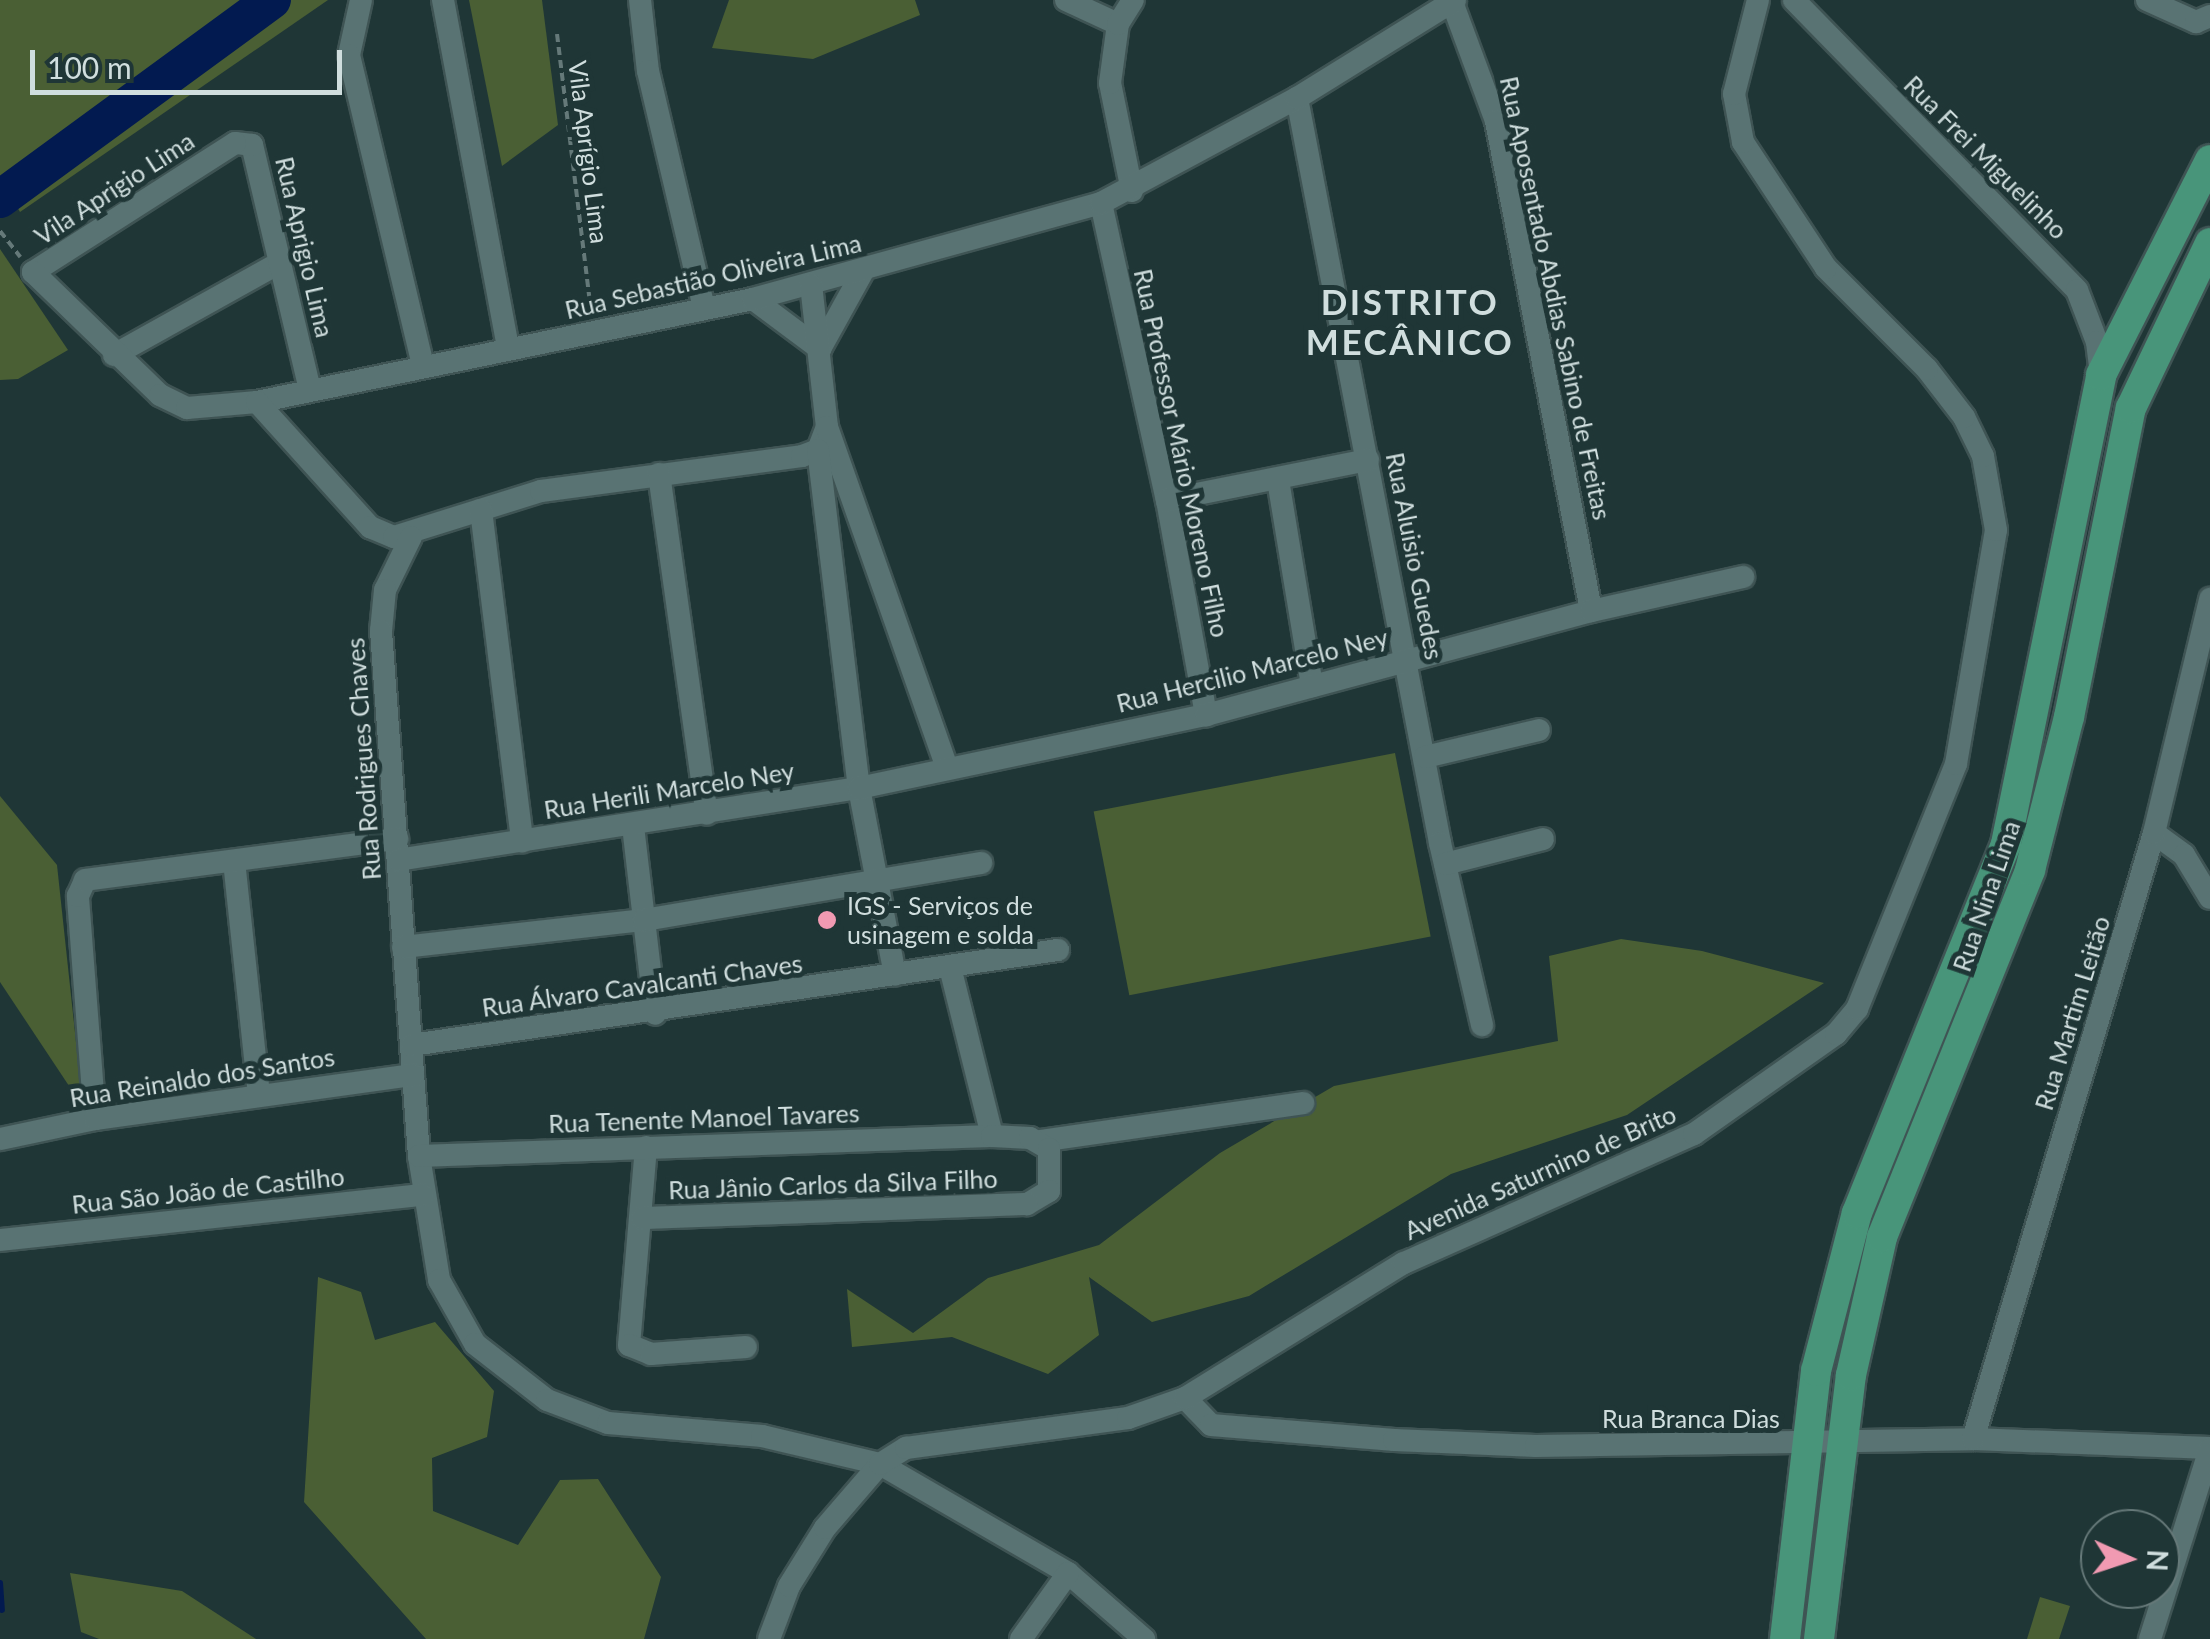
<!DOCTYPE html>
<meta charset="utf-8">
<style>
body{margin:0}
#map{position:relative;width:2210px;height:1639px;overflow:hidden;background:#1f3636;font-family:Lato,sans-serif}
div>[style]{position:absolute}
.green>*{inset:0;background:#4a5f34;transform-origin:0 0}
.stream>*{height:6px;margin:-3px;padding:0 3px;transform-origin:3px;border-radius:3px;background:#021a50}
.river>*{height:38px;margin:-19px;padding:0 19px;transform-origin:19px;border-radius:19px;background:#021a50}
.path>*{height:4px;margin-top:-2px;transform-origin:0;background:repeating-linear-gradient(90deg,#657979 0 8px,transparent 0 13px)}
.roads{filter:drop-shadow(2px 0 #3f5454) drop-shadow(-2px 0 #3f5454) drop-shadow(0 2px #3f5454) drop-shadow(0 -2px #3f5454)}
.minor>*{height:22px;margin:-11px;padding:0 11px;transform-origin:11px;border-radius:11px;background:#597373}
.major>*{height:30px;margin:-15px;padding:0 15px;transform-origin:15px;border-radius:15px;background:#48957a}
.dots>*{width:28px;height:28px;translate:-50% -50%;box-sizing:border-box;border:5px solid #1f3636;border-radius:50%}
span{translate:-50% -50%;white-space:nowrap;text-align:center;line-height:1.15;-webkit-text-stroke:10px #1f3636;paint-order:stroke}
.street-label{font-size:25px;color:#d0dede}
.poi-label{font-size:25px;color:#d0dede}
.left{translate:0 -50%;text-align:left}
.district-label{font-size:35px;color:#d0dede;font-weight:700;letter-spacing:2.5px}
.north{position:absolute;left:2080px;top:1509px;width:100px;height:100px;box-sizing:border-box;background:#1f3636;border:2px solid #667979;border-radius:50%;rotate:93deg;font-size:28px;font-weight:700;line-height:40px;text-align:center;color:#d0dede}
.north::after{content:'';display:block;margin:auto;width:35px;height:45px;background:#f19ab2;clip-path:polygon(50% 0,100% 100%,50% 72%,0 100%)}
.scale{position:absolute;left:30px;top:50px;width:312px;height:45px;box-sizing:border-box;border:5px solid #d0dede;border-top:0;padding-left:12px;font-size:30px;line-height:35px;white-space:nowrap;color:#d0dede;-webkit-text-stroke:8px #1f3636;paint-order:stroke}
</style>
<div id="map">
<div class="green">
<div style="clip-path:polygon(0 0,328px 0,20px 212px,0 178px)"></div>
<div style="clip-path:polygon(469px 0,542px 0,558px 125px,502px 166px)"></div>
<div style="clip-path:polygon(729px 0,915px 0,920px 15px,813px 59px,712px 48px)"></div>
<div style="clip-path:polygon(0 249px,68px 350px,18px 379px,0 380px)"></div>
<div style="left:1395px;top:753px;width:187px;height:307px;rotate:79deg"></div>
<div style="clip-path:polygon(0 796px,57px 865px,83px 1107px,0 982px)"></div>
<div style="clip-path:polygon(1621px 939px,1702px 951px,1824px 983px,1627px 1115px,1451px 1174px,1249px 1296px,1152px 1322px,1089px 1277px,1099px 1335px,1048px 1374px,952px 1337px,852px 1347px,847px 1289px,913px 1333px,988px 1278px,1099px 1245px,1220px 1153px,1334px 1086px,1558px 1041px,1549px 956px)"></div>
<div style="clip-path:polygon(318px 1277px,361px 1292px,375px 1340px,435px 1322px,494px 1391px,487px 1437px,432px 1458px,433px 1511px,518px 1545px,560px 1480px,598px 1479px,661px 1577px,644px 1639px,426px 1639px,304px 1502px)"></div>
<div style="clip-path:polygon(70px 1573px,182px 1591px,256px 1639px,99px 1639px,81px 1632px)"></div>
<div style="clip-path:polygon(2040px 1597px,2070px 1606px,2059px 1639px,2027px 1639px)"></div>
</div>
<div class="stream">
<div style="left:0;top:1583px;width:27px;rotate:86deg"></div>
</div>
<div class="river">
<div style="left:0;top:199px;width:337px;rotate:-36.2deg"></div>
</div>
<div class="path">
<div style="left:557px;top:34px;width:280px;rotate:83deg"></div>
<div style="left:0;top:231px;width:33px;rotate:52deg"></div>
</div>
<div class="roads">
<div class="minor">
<div style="left:361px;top:0;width:56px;rotate:102.3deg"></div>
<div style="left:349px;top:55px;width:319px;rotate:76.6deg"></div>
<div style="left:443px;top:0;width:355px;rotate:79.4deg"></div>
<div style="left:640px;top:0;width:71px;rotate:83.6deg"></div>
<div style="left:648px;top:71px;width:244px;rotate:76.7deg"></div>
<div style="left:1066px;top:0;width:57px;rotate:24.8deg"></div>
<div style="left:1794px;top:0;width:405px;rotate:45.7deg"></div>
<div style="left:2077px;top:290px;width:56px;rotate:69deg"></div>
<div style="left:2097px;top:342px;width:33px;rotate:83deg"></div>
<div style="left:2147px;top:0;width:54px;rotate:24.2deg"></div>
<div style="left:2196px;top:22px;width:15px;rotate:-23deg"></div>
<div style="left:1452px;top:2px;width:127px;rotate:69.7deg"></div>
<div style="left:1496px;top:121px;width:499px;rotate:79deg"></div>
<div style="left:1297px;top:98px;width:759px;rotate:79.13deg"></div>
<div style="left:1440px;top:843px;width:187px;rotate:77deg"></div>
<div style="left:1132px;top:191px;width:110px;rotate:-101.5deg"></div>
<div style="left:1110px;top:83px;width:60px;rotate:-82.3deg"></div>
<div style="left:1118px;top:24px;width:28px;rotate:-58deg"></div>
<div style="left:1101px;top:203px;width:304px;rotate:77.5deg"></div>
<div style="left:1167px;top:500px;width:219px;rotate:79.7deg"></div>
<div style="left:753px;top:299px;width:84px;rotate:36.7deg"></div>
<div style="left:820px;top:349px;width:89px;rotate:-61.1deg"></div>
<div style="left:114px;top:355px;width:189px;rotate:-29.1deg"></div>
<div style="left:310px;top:390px;width:252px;rotate:-103.3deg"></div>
<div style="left:252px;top:145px;width:17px;rotate:-173deg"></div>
<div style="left:235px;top:143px;width:240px;rotate:147.4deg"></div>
<div style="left:33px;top:272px;width:177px;rotate:44.1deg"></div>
<div style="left:160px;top:395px;width:30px;rotate:26deg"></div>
<div style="left:187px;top:408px;width:70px;rotate:-4.9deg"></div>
<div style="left:257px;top:402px;width:507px;rotate:-11.73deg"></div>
<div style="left:753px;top:299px;width:361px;rotate:-15.4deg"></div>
<div style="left:1101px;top:203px;width:222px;rotate:-28.2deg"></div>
<div style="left:1297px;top:98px;width:186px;rotate:-31.8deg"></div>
<div style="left:257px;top:402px;width:169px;rotate:47.9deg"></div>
<div style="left:370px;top:527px;width:26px;rotate:23deg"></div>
<div style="left:394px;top:537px;width:154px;rotate:-17.4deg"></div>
<div style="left:541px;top:491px;width:263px;rotate:-7.6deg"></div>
<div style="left:802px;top:456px;width:17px;rotate:-21deg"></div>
<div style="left:818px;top:450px;width:25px;rotate:-69deg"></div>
<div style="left:827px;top:427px;width:143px;rotate:-96.4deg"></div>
<div style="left:827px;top:427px;width:361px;rotate:70.6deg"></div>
<div style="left:818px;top:450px;width:340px;rotate:83.1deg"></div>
<div style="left:859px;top:788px;width:190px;rotate:79.1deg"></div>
<div style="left:659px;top:474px;width:343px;rotate:82deg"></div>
<div style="left:1278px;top:480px;width:209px;rotate:80.6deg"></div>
<div style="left:1167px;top:500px;width:205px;rotate:-11.3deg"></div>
<div style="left:481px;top:510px;width:334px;rotate:82.9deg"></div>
<div style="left:411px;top:537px;width:59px;rotate:116.1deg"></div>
<div style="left:385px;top:590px;width:41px;rotate:95.6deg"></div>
<div style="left:381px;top:631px;width:526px;rotate:85.86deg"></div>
<div style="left:419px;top:1156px;width:126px;rotate:80.8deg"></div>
<div style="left:439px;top:1280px;width:73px;rotate:60.6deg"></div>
<div style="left:475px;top:1344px;width:91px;rotate:37.9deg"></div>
<div style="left:547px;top:1400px;width:65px;rotate:20.7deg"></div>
<div style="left:608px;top:1423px;width:155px;rotate:4.8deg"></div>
<div style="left:762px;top:1436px;width:121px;rotate:13.3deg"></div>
<div style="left:880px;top:1464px;width:217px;rotate:30.1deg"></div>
<div style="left:1068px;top:1573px;width:101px;rotate:41deg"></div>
<div style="left:1425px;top:757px;width:117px;rotate:-13.3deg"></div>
<div style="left:633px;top:826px;width:189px;rotate:83.3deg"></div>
<div style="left:2154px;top:833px;width:37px;rotate:36deg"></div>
<div style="left:2184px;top:855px;width:50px;rotate:58.8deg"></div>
<div style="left:398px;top:860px;width:467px;rotate:-8.9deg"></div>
<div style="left:859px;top:788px;width:355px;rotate:-11.9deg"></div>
<div style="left:1206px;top:715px;width:399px;rotate:-15.1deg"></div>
<div style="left:1591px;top:611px;width:156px;rotate:-12.6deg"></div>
<div style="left:234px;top:861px;width:235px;rotate:83.9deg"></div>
<div style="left:1445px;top:864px;width:101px;rotate:-14.3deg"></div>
<div style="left:403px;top:947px;width:243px;rotate:-6.4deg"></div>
<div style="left:644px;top:920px;width:342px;rotate:-9.6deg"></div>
<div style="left:950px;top:967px;width:174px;rotate:76deg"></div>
<div style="left:412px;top:1045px;width:653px;rotate:-8.37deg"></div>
<div style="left:95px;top:1119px;width:224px;rotate:-94.4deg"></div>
<div style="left:78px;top:896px;width:17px;rotate:-66deg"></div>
<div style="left:85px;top:880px;width:315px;rotate:-7.5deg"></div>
<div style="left:0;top:1139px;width:97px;rotate:-11.9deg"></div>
<div style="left:95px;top:1119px;width:321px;rotate:-7.9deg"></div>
<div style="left:1040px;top:1141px;width:266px;rotate:-8.2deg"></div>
<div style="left:646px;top:1147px;width:199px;rotate:94.9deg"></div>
<div style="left:629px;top:1345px;width:24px;rotate:22deg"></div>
<div style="left:651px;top:1354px;width:95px;rotate:-4.2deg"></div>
<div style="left:419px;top:1156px;width:573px;rotate:-2deg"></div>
<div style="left:992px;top:1136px;width:38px;rotate:3deg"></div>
<div style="left:1030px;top:1138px;width:22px;rotate:30deg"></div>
<div style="left:1049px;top:1149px;width:42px;rotate:90deg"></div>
<div style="left:1049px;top:1191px;width:26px;rotate:149deg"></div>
<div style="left:1027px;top:1204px;width:385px;rotate:177.9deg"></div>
<div style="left:0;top:1240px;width:425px;rotate:-6.1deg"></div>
<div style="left:1185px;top:1398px;width:37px;rotate:46deg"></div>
<div style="left:1211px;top:1425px;width:184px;rotate:4.7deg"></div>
<div style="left:1394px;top:1440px;width:142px;rotate:2.4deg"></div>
<div style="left:1536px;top:1446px;width:437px;rotate:-0.9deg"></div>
<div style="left:1973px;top:1439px;width:237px;rotate:2.2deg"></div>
<div style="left:1973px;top:1439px;width:632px;rotate:-73.37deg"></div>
<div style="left:2154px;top:833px;width:241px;rotate:-76.5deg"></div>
<div style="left:769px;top:1639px;width:57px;rotate:-69.3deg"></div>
<div style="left:789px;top:1586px;width:68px;rotate:-58.2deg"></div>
<div style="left:825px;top:1528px;width:84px;rotate:-49.3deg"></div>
<div style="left:880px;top:1464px;width:31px;rotate:-32deg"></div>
<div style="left:906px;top:1448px;width:224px;rotate:-7.7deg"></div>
<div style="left:1128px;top:1418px;width:60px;rotate:-19.3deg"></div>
<div style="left:1185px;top:1398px;width:257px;rotate:-31.7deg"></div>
<div style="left:1404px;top:1263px;width:317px;rotate:-24deg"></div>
<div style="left:1694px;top:1134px;width:174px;rotate:-35.2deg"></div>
<div style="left:1836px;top:1034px;width:33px;rotate:-50deg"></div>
<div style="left:1857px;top:1009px;width:264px;rotate:-68deg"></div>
<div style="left:1956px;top:764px;width:237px;rotate:-80.3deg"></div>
<div style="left:1996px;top:530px;width:75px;rotate:-100deg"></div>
<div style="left:1983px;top:456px;width:43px;rotate:-116deg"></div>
<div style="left:1964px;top:417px;width:61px;rotate:-127.6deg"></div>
<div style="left:1927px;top:369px;width:143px;rotate:-135deg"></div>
<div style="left:1826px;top:268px;width:151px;rotate:-123.4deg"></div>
<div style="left:1743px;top:142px;width:49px;rotate:-100.6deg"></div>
<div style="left:1734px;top:94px;width:97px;rotate:-75.7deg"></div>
<div style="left:1021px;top:1639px;width:81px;rotate:-54.5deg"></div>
<div style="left:2150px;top:1639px;width:199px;rotate:-72.5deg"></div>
</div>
<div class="major">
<div style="left:1785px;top:1639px;width:270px;rotate:-83.4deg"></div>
<div style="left:1816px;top:1371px;width:163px;rotate:-75.5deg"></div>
<div style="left:1857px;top:1213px;width:398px;rotate:-68deg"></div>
<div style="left:2006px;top:844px;width:479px;rotate:-78.5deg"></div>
<div style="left:2101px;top:375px;width:241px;rotate:-63.1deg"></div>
<div style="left:1819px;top:1639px;width:266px;rotate:-83.1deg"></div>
<div style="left:1851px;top:1375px;width:141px;rotate:-77.3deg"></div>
<div style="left:1882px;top:1237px;width:396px;rotate:-68deg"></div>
<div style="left:2030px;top:870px;width:158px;rotate:-75.7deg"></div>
<div style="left:2069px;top:717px;width:315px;rotate:-78.7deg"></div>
<div style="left:2131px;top:408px;width:183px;rotate:-64.4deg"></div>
</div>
</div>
<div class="dots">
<div style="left:827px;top:920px;background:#f19ab2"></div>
</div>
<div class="street-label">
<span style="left:589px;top:152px;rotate:83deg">Vila Aprígio Lima</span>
<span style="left:1986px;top:157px;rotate:45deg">Rua Frei Miguelinho</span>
<span style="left:114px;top:188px;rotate:-33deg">Vila Aprigio Lima</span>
<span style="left:305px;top:247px;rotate:77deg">Rua Aprigio Lima</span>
<span style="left:713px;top:276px;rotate:-13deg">Rua Sebastião Oliveira Lima</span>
<span style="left:1556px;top:298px;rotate:78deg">Rua Aposentado Abdias Sabino de Freitas</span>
<span style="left:1182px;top:453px;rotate:78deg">Rua Professor Mário Moreno Filho</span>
<span style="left:1415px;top:556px;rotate:79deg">Rua Aluisio Guedes</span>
<span style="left:1252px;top:670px;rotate:-14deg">Rua Hercilio Marcelo Ney</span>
<span style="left:363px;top:759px;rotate:-94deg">Rua Rodrigues Chaves</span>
<span style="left:669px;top:790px;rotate:-9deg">Rua Herili Marcelo Ney</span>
<span style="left:1986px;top:896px;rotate:-71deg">Rua Nina Lima</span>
<span style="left:642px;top:985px;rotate:-8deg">Rua Álvaro Cavalcanti Chaves</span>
<span style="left:2072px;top:1013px;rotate:-73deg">Rua Martim Leitão</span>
<span style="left:202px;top:1077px;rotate:-9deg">Rua Reinaldo dos Santos</span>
<span style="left:704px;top:1118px;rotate:-2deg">Rua Tenente Manoel Tavares</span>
<span style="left:1540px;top:1172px;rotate:-24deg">Avenida Saturnino de Brito</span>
<span style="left:833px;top:1184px;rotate:-2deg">Rua Jânio Carlos da Silva Filho</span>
<span style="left:208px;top:1190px;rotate:-6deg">Rua São João de Castilho</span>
<span style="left:1691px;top:1418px">Rua Branca Dias</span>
</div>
<div class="poi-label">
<span class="left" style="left:847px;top:920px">IGS - Serviços de<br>usinagem e solda</span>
</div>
<div class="district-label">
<span style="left:1410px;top:321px">DISTRITO<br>MECÂNICO</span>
</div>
<div class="north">N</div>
<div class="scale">100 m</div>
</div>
